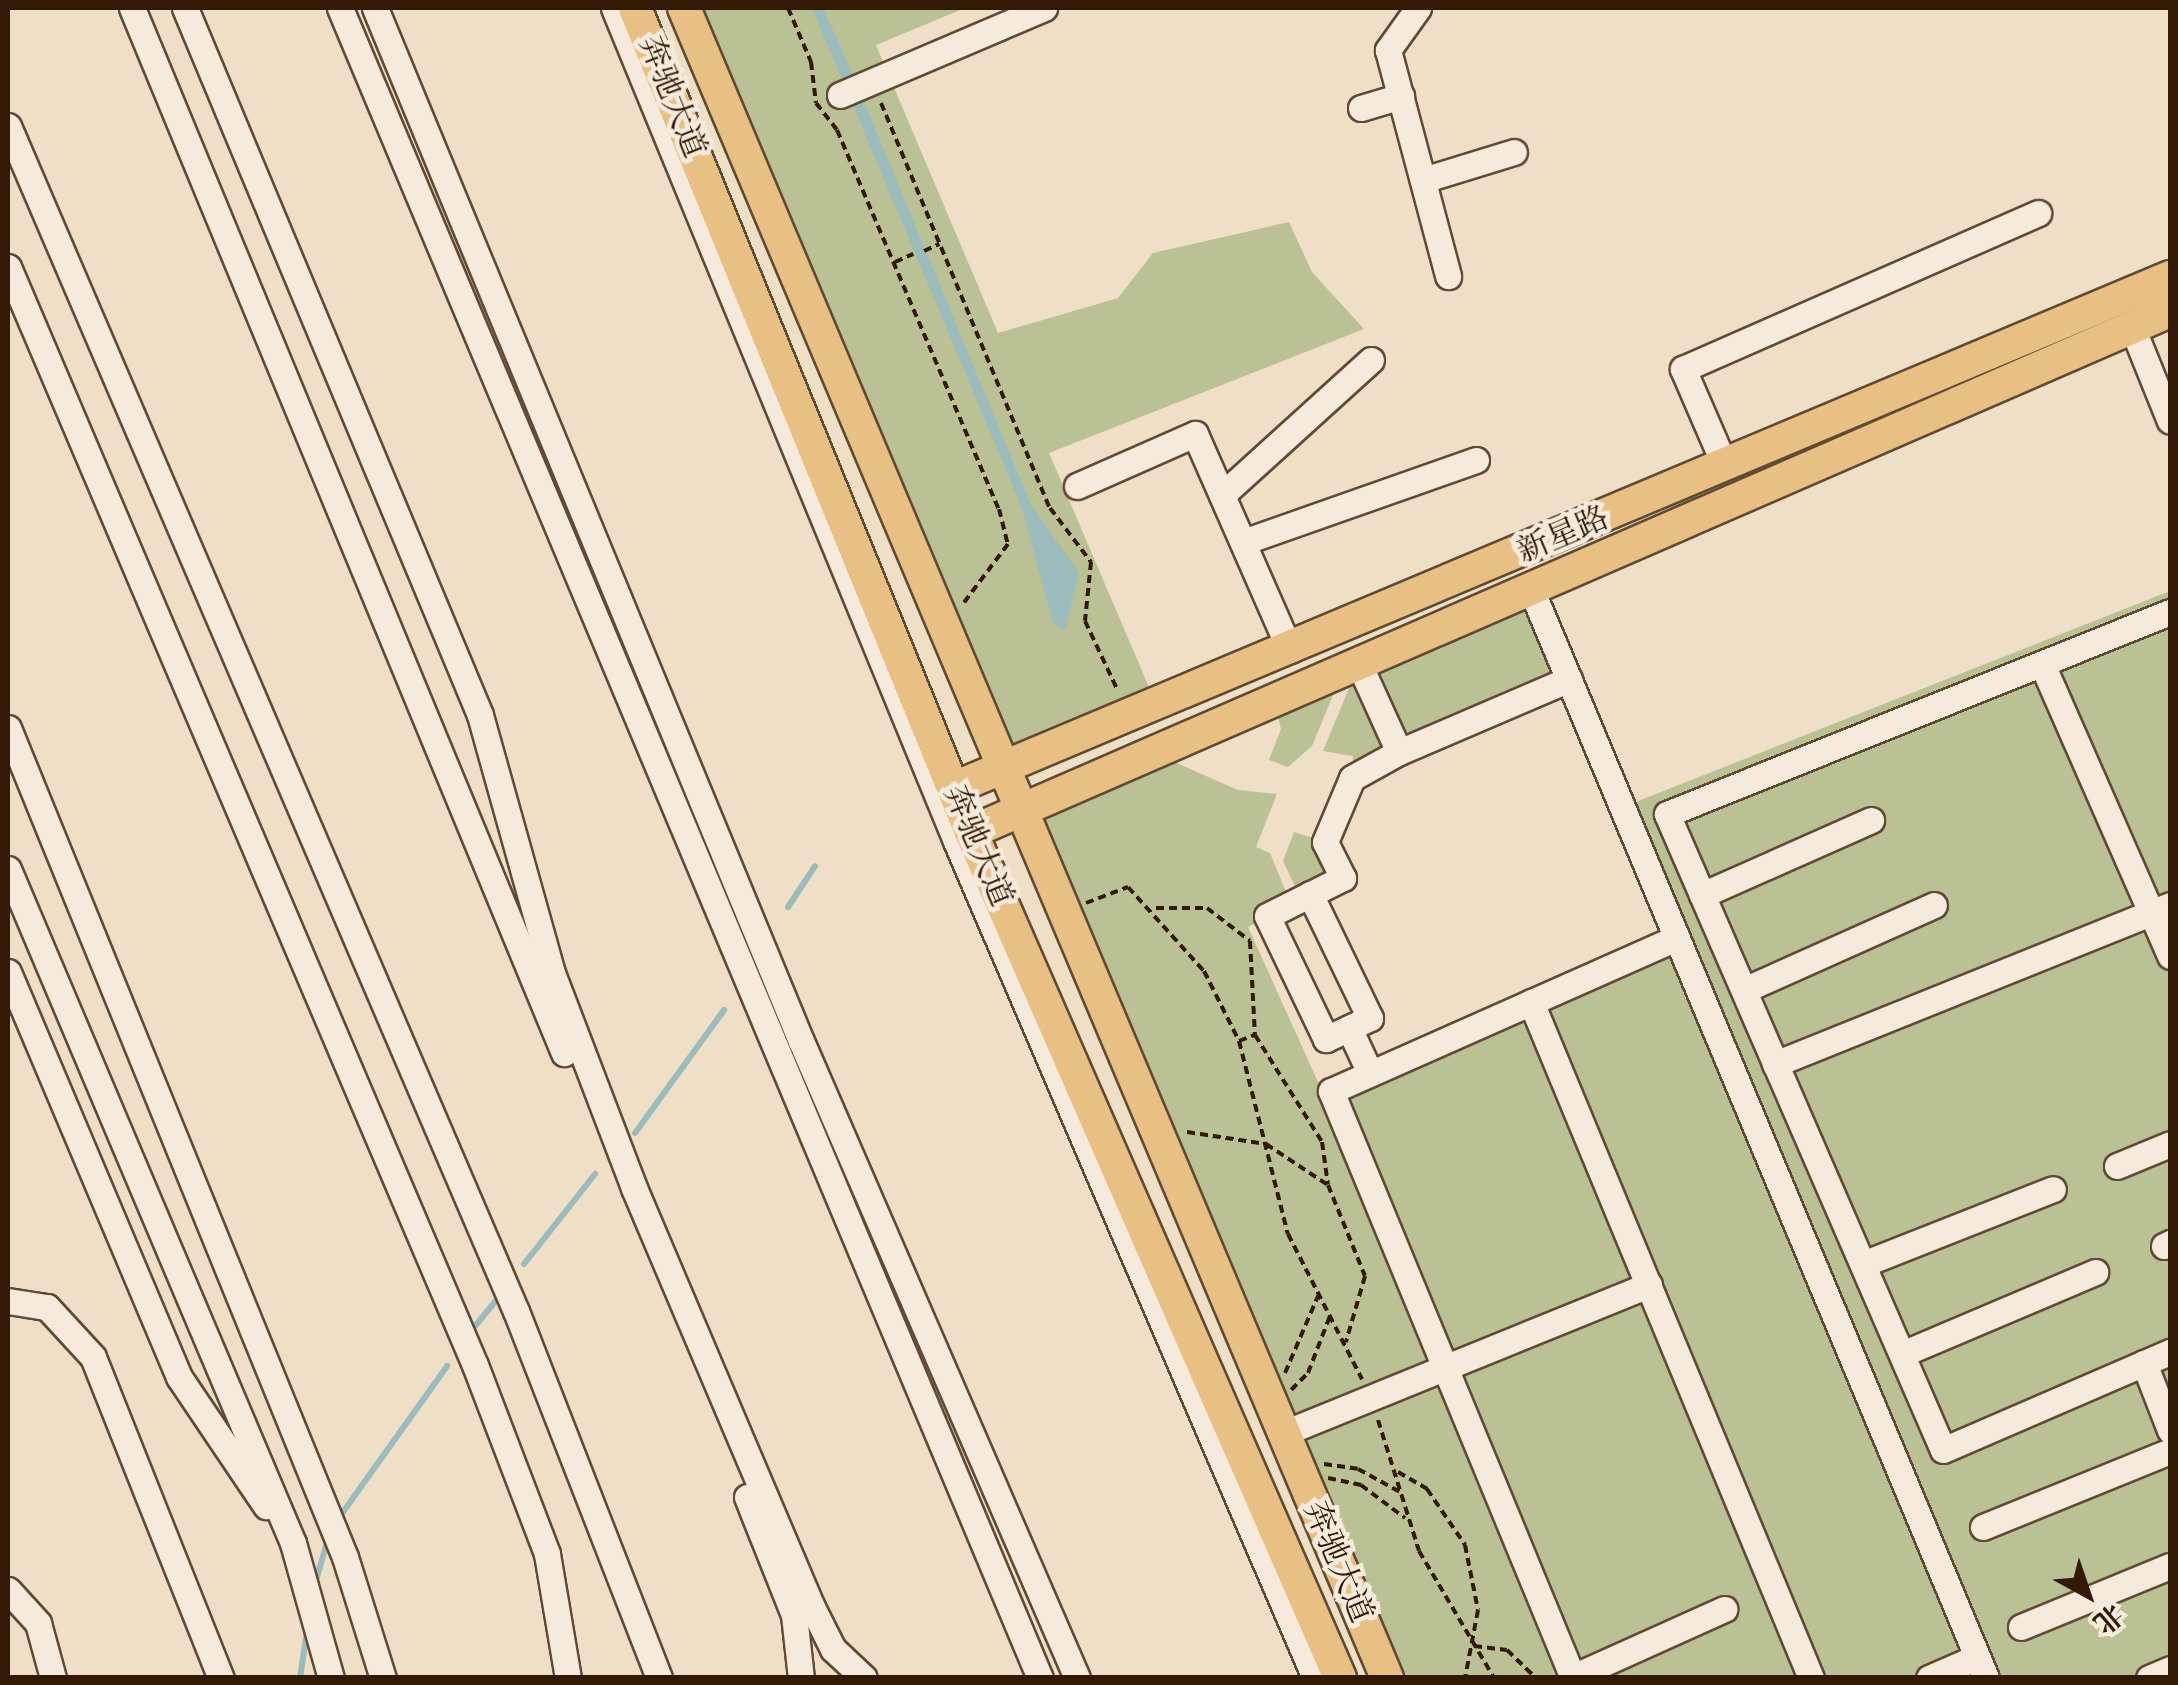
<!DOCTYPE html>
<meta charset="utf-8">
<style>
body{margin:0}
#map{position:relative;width:2178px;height:1685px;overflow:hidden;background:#efdfc7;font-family:"IM FELL Double Pica","Noto Serif SC",serif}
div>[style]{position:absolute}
.green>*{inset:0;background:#bac194}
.water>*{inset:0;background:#9cbbbd}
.stream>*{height:6px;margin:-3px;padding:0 3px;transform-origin:3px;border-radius:3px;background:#9cbbbd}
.path>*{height:4px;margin-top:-2px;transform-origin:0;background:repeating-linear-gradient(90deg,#321903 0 8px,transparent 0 13px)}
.roads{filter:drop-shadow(2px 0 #614a34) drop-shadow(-2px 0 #614a34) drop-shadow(0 2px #614a34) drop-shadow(0 -2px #614a34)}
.minor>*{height:25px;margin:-12.5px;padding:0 12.5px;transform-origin:12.5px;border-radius:12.5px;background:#f5eadb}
.major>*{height:32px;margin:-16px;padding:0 16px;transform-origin:16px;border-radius:16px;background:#e8c084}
span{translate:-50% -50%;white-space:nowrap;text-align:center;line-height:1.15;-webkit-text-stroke:9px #f5eadb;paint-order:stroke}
.street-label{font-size:32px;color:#321903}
.frame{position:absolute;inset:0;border:10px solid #321903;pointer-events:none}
.north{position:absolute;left:2038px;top:1545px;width:100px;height:100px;-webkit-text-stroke:8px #f5eadb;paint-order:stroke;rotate:140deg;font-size:28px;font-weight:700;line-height:40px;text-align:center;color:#321903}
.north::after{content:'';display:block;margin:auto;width:35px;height:45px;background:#321903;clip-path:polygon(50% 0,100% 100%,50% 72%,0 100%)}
</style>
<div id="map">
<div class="green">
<div style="clip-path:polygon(684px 8px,965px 8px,876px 45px,998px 333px,1118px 298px,1153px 253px,1289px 222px,1312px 272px,1364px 329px,1049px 453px,1157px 706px,1004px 771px)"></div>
<div style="clip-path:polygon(1531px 589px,1569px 679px,1352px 778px,1353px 756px,1323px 751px,1359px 664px)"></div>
<div style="clip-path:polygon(2170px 591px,2170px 1677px,1387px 1677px,1020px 811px,1154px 753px,1238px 790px,1277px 794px,1256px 847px,1270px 853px,1291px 904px,1248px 927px,1323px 1093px,1677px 938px,1623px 807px)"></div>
<div style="clip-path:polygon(1343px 671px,1312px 746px,1288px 767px,1269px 760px,1281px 729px,1274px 701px)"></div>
<div style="clip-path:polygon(1294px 832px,1325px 842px,1343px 878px,1301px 899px,1283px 861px)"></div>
</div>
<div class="water">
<div style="clip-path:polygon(812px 8px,823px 8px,850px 68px,1031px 505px,1079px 573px,1065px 631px,1053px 623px,1022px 508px)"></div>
</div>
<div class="stream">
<div style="left:788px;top:907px;width:49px;rotate:-56.6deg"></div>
<div style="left:635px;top:1133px;width:152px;rotate:-54.1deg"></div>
<div style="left:524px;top:1264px;width:115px;rotate:-51.7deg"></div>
<div style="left:476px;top:1325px;width:35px;rotate:-51deg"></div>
<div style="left:338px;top:1519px;width:188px;rotate:-54.5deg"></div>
<div style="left:315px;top:1584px;width:47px;rotate:-73.9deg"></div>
<div style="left:300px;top:1678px;width:48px;rotate:-81.5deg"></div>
</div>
<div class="path">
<div style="left:788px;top:8px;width:59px;rotate:66.9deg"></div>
<div style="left:811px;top:62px;width:41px;rotate:83deg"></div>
<div style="left:816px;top:103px;width:34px;rotate:52deg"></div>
<div style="left:837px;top:130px;width:412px;rotate:66.9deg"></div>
<div style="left:999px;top:509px;width:36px;rotate:76deg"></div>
<div style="left:1008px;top:544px;width:76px;rotate:127deg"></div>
<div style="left:881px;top:103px;width:439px;rotate:67.4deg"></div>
<div style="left:1050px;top:508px;width:68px;rotate:52.8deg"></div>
<div style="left:1091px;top:562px;width:59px;rotate:95.8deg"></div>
<div style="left:1085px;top:621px;width:77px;rotate:64.8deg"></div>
<div style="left:924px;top:251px;width:17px;rotate:-25deg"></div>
<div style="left:895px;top:262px;width:20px;rotate:-24deg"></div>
<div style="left:1086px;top:903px;width:45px;rotate:-20.9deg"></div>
<div style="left:1128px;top:887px;width:113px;rotate:47.9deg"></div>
<div style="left:1204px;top:971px;width:78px;rotate:63.4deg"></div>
<div style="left:1239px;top:1041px;width:199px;rotate:75.8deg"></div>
<div style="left:1288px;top:1234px;width:163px;rotate:63deg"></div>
<div style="left:1156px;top:908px;width:51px"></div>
<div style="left:1207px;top:908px;width:54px;rotate:37.5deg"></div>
<div style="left:1250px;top:941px;width:94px;rotate:87deg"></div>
<div style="left:1255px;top:1035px;width:126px;rotate:57.9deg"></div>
<div style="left:1322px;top:1142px;width:43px;rotate:82.1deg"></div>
<div style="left:1239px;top:1041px;width:17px;rotate:-21deg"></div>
<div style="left:1187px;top:1132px;width:80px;rotate:8.6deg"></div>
<div style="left:1266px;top:1144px;width:74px;rotate:33.5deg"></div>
<div style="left:1328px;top:1185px;width:98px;rotate:67.9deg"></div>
<div style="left:1365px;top:1276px;width:69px;rotate:106.1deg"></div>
<div style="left:1285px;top:1373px;width:84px;rotate:-66.8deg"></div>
<div style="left:1291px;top:1390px;width:24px;rotate:-45deg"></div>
<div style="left:1308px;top:1373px;width:61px;rotate:-68.9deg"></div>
<div style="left:1378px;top:1420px;width:137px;rotate:72.6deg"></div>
<div style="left:1419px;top:1551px;width:147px;rotate:59.4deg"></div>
<div style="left:1324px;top:1464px;width:34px;rotate:8deg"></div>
<div style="left:1358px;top:1469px;width:50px;rotate:28.6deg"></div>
<div style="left:1398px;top:1472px;width:34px;rotate:30deg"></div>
<div style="left:1427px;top:1489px;width:68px;rotate:55.8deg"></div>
<div style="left:1465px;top:1545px;width:66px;rotate:78.7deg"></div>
<div style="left:1478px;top:1610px;width:69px;rotate:100.8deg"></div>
<div style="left:1328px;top:1478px;width:34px;rotate:12deg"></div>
<div style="left:1361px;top:1485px;width:55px;rotate:36.9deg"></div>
<div style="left:1474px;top:1646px;width:33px;rotate:7deg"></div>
<div style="left:1507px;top:1650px;width:40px;rotate:44deg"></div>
</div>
<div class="roads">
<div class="minor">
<div style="left:132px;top:8px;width:1131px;rotate:67.54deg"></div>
<div style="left:185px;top:8px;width:766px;rotate:67.35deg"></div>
<div style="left:480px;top:715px;width:268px;rotate:74.4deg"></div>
<div style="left:552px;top:973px;width:230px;rotate:69.1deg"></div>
<div style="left:634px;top:1188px;width:453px;rotate:67deg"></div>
<div style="left:811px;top:1605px;width:49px;rotate:63.4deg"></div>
<div style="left:833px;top:1649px;width:42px;rotate:43.1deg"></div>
<div style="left:340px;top:8px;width:1811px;rotate:67.26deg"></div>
<div style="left:375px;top:8px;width:1117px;rotate:67.59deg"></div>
<div style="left:801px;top:1041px;width:694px;rotate:66.57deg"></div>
<div style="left:614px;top:8px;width:900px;rotate:67.68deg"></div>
<div style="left:956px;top:841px;width:911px;rotate:66.78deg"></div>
<div style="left:1418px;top:8px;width:52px;rotate:125.5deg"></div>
<div style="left:1388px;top:50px;width:234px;rotate:75.1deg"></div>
<div style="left:840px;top:95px;width:222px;rotate:-23.1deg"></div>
<div style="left:1361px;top:108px;width:42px;rotate:-16.7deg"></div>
<div style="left:8px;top:126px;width:1289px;rotate:66.8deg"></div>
<div style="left:516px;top:1311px;width:394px;rotate:68.7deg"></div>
<div style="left:1423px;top:180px;width:95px;rotate:-17.1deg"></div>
<div style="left:8px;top:267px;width:1193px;rotate:66.96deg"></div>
<div style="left:475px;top:1365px;width:202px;rotate:69.1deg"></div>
<div style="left:547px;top:1554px;width:126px;rotate:80.4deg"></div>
<div style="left:2132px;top:327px;width:101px;rotate:68deg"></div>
<div style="left:1725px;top:466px;width:106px;rotate:-113.4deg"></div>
<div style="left:1683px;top:369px;width:388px;rotate:-23.7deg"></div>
<div style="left:1077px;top:486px;width:129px;rotate:-23.8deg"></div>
<div style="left:1195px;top:434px;width:236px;rotate:66.3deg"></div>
<div style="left:1222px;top:495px;width:201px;rotate:-42.2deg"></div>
<div style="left:1243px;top:542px;width:247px;rotate:-19.4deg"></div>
<div style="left:1531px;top:589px;width:1180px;rotate:67.32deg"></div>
<div style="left:2170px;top:612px;width:542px;rotate:158.12deg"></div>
<div style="left:1667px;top:814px;width:693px;rotate:66.54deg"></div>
<div style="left:1943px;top:1450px;width:247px;rotate:-23.4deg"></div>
<div style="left:2042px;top:664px;width:319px;rotate:66.3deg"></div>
<div style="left:8px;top:728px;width:895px;rotate:67.88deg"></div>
<div style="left:345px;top:1557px;width:127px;rotate:72.6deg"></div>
<div style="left:1399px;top:752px;width:185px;rotate:-23.2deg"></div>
<div style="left:8px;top:869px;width:732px;rotate:67.08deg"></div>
<div style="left:293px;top:1543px;width:140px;rotate:74.3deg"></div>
<div style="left:1310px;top:894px;width:138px;rotate:64.2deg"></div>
<div style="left:1370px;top:1018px;width:49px;rotate:154.5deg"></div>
<div style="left:1326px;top:1039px;width:136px;rotate:-115.6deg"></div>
<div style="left:1267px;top:916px;width:85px;rotate:-26.6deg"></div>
<div style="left:1343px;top:878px;width:40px;rotate:-116.6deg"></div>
<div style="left:1325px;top:842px;width:69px;rotate:-67.1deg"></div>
<div style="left:1352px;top:778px;width:54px;rotate:-29deg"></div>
<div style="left:1399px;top:752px;width:97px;rotate:-114.4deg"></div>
<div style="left:1702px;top:895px;width:185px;rotate:-23.9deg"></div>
<div style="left:8px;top:972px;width:440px;rotate:67.1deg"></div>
<div style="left:179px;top:1377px;width:156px;rotate:56deg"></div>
<div style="left:1744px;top:990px;width:208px;rotate:-24.1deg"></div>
<div style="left:1531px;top:1002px;width:732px;rotate:67.5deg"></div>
<div style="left:1349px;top:1028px;width:50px;rotate:65deg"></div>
<div style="left:1775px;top:1064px;width:426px;rotate:-21.9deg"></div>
<div style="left:2117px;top:1166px;width:57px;rotate:-22.5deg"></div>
<div style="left:2164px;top:1246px;width:7px;rotate:-27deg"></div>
<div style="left:1863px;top:1264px;width:204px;rotate:-21.5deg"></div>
<div style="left:8px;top:1301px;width:39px;rotate:9deg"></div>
<div style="left:47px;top:1307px;width:68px;rotate:47.4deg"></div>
<div style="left:93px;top:1357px;width:346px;rotate:68.3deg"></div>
<div style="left:1902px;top:1354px;width:210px;rotate:-23deg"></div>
<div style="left:2144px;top:1363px;width:72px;rotate:68.8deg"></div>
<div style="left:1284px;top:1433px;width:394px;rotate:-22.1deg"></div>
<div style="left:747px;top:1497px;width:127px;rotate:68.3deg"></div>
<div style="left:794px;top:1615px;width:63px;rotate:83.7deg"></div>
<div style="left:1983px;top:1527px;width:202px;rotate:-22.1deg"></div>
<div style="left:8px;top:1590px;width:45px;rotate:47.7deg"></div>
<div style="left:38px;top:1623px;width:57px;rotate:74.7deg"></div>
<div style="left:2021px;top:1627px;width:161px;rotate:-22.3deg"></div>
<div style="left:1573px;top:1677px;width:166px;rotate:-24.2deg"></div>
<div style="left:1573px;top:1678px;width:635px;rotate:-112.4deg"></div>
<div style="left:1331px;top:1091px;width:378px;rotate:-23.9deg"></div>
<div style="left:1929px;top:1678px;width:52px;rotate:-23.6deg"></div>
<div style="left:2149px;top:1678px;width:23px;rotate:-23deg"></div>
</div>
<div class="major">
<div style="left:635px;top:8px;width:890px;rotate:67.82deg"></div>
<div style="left:971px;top:832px;width:923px;rotate:66.43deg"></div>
<div style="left:684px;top:8px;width:1812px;rotate:67.17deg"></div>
<div style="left:954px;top:788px;width:1319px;rotate:-22.79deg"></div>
<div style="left:971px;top:832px;width:1307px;rotate:-23.49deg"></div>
</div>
</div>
<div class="street-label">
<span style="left:672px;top:97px;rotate:68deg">奔驰大道</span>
<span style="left:1563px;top:535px;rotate:-23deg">新星路</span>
<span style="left:978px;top:846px;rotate:67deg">奔驰大道</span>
<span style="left:1338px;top:1562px;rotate:67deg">奔驰大道</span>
</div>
<div class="frame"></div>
<div class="north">北</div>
</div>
